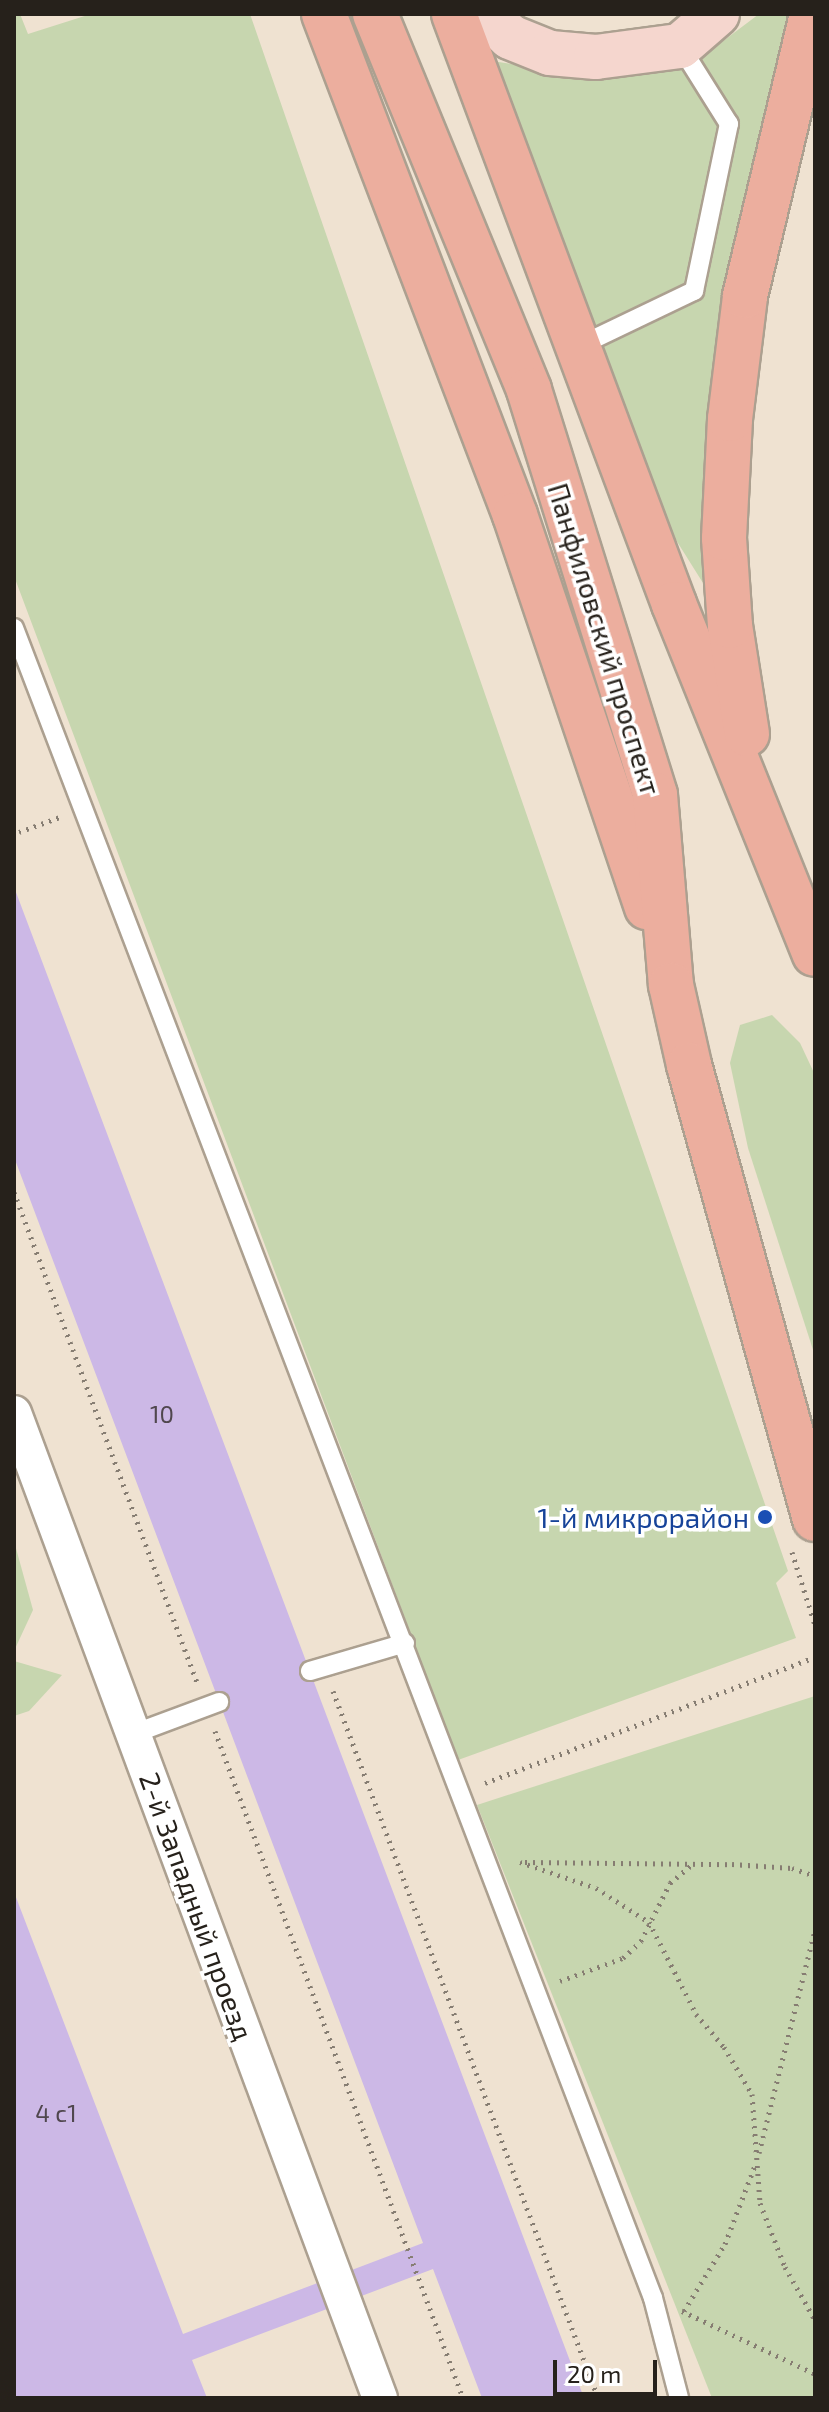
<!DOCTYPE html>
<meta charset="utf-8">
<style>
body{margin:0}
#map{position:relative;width:829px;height:2412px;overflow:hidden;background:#efe2d1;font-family:"Exo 2",sans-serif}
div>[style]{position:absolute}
.green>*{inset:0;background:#c7d6af}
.building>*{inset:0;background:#ccb8e6}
.path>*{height:5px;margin-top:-2.5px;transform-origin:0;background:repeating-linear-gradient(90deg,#867d72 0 2px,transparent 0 8px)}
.roads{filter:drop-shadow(2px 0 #aca090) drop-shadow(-2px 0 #aca090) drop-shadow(0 2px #aca090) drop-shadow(0 -2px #aca090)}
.lane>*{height:18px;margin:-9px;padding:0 9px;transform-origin:9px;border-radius:9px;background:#fff}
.street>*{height:34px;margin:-17px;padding:0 17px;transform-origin:17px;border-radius:17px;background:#fff}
.secondary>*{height:44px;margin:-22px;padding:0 22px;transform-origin:22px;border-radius:22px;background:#f5d6ce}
.primary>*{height:44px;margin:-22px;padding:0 22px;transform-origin:22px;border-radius:22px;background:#ecae9e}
.dots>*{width:22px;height:22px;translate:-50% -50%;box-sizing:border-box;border:4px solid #fff;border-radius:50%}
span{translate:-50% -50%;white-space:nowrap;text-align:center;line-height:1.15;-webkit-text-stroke:7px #fff;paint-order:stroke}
.number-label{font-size:24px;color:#50474e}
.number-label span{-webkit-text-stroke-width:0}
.street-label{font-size:28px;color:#26211b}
.transit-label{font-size:28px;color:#164399}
.right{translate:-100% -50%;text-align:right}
.frame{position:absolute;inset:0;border:16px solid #26211b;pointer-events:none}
.scale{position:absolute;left:553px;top:2360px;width:104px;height:36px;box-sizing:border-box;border:4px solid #26211b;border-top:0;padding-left:10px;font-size:24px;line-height:28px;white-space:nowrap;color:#26211b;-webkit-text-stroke:6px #fff;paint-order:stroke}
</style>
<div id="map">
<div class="green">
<div style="clip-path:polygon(14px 14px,20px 14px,28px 34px,91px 14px,250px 14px,788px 1571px,776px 1583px,796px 1638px,458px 1760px,14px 576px)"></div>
<div style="clip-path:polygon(759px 14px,790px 14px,703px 583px,666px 524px,492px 61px,604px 78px,706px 54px)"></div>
<div style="clip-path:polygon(772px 1015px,800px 1043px,815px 1075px,815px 1356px,748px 1148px,730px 1063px,740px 1025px)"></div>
<div style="clip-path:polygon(14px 1541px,33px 1610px,14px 1651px)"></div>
<div style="clip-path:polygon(14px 1661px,62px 1675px,29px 1711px,14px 1716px)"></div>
<div style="clip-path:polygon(815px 1696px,815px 2398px,712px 2398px,477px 1805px)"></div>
</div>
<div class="building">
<div style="clip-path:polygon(14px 887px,584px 2398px,482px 2398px,433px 2269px,192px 2360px,207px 2398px,14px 2398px,14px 1892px,183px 2334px,423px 2243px,14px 1157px)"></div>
</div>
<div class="path">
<div style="left:19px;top:832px;width:44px;rotate:-20.1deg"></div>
<div style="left:14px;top:1192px;width:526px;rotate:69.53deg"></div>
<div style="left:792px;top:1552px;width:77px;rotate:72.5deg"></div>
<div style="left:333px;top:1691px;width:755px;rotate:69.45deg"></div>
<div style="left:215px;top:1731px;width:712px;rotate:69.6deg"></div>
<div style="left:485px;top:1783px;width:353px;rotate:-20.9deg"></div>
<div style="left:520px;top:1862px;width:80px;rotate:18.9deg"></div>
<div style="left:596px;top:1888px;width:63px;rotate:32.7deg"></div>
<div style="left:649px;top:1922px;width:103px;rotate:62.9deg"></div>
<div style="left:696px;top:2014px;width:43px;rotate:49.7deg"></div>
<div style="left:724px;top:2047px;width:55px;rotate:59.2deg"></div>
<div style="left:752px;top:2094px;width:109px;rotate:85.8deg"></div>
<div style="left:760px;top:2203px;width:69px;rotate:68.7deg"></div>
<div style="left:785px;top:2267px;width:61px;rotate:60.5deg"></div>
<div style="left:525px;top:1862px;width:207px;rotate:0.6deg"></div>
<div style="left:732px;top:1864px;width:60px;rotate:3.8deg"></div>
<div style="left:792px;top:1868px;width:24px;rotate:19deg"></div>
<div style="left:560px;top:1981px;width:67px;rotate:-20.1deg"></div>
<div style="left:623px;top:1958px;width:25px;rotate:-43deg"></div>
<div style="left:641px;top:1941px;width:65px;rotate:-63.4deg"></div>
<div style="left:670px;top:1883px;width:30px;rotate:-40deg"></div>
<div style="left:759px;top:2153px;width:230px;rotate:-75.9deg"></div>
<div style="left:682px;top:2311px;width:147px;rotate:25.3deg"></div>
<div style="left:684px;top:2311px;width:79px;rotate:-58.5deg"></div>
<div style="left:725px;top:2244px;width:87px;rotate:-69.1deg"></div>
</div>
<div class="roads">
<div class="lane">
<div style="left:577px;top:347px;width:130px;rotate:-25.6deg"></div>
<div style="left:694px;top:291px;width:171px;rotate:-78.2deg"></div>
<div style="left:729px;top:124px;width:92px;rotate:-122.1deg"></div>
<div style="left:14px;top:628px;width:1788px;rotate:69.06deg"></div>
<div style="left:653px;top:2298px;width:103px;rotate:75.4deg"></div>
<div style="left:310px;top:1671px;width:99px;rotate:-16.4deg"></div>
<div style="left:133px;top:1734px;width:92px;rotate:-20.4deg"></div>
</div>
<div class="street">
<div style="left:14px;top:1413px;width:1051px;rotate:69.62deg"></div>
</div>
<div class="secondary">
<div style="left:484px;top:14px;width:35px;rotate:41deg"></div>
<div style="left:510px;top:37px;width:43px;rotate:21.8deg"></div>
<div style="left:550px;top:53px;width:46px;rotate:5deg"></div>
<div style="left:596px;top:57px;width:85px;rotate:-7.5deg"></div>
<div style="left:680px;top:46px;width:49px;rotate:-40.9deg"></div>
</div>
<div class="primary">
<div style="left:324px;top:14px;width:536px;rotate:69.13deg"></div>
<div style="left:515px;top:515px;width:414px;rotate:71.4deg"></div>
<div style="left:375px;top:14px;width:406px;rotate:67.7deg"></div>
<div style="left:529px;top:390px;width:424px;rotate:72.7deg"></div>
<div style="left:655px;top:795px;width:191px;rotate:85.2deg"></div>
<div style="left:671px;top:985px;width:82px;rotate:77.3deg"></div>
<div style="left:689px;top:1065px;width:471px;rotate:74.5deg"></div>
<div style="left:454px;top:14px;width:630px;rotate:69.55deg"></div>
<div style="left:674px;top:604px;width:377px;rotate:68.1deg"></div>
<div style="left:747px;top:734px;width:109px;rotate:-98.9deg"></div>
<div style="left:730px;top:626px;width:88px;rotate:-93.9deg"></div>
<div style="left:724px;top:538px;width:119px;rotate:-87.1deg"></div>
<div style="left:730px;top:419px;width:124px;rotate:-83deg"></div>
<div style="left:745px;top:296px;width:290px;rotate:-76.6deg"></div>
</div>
</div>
<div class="dots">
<div style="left:765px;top:1517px;background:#1a4fb4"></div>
</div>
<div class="number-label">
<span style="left:162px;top:1414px">10</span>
<span style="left:56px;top:2113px">4 с1</span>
</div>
<div class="street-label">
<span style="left:605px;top:639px;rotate:73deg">Панфиловский проспект</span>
<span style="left:197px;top:1906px;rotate:70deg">2-й Западный проезд</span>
</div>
<div class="transit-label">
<span class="right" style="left:749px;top:1517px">1-й микрорайон</span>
</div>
<div class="frame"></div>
<div class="scale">20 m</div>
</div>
